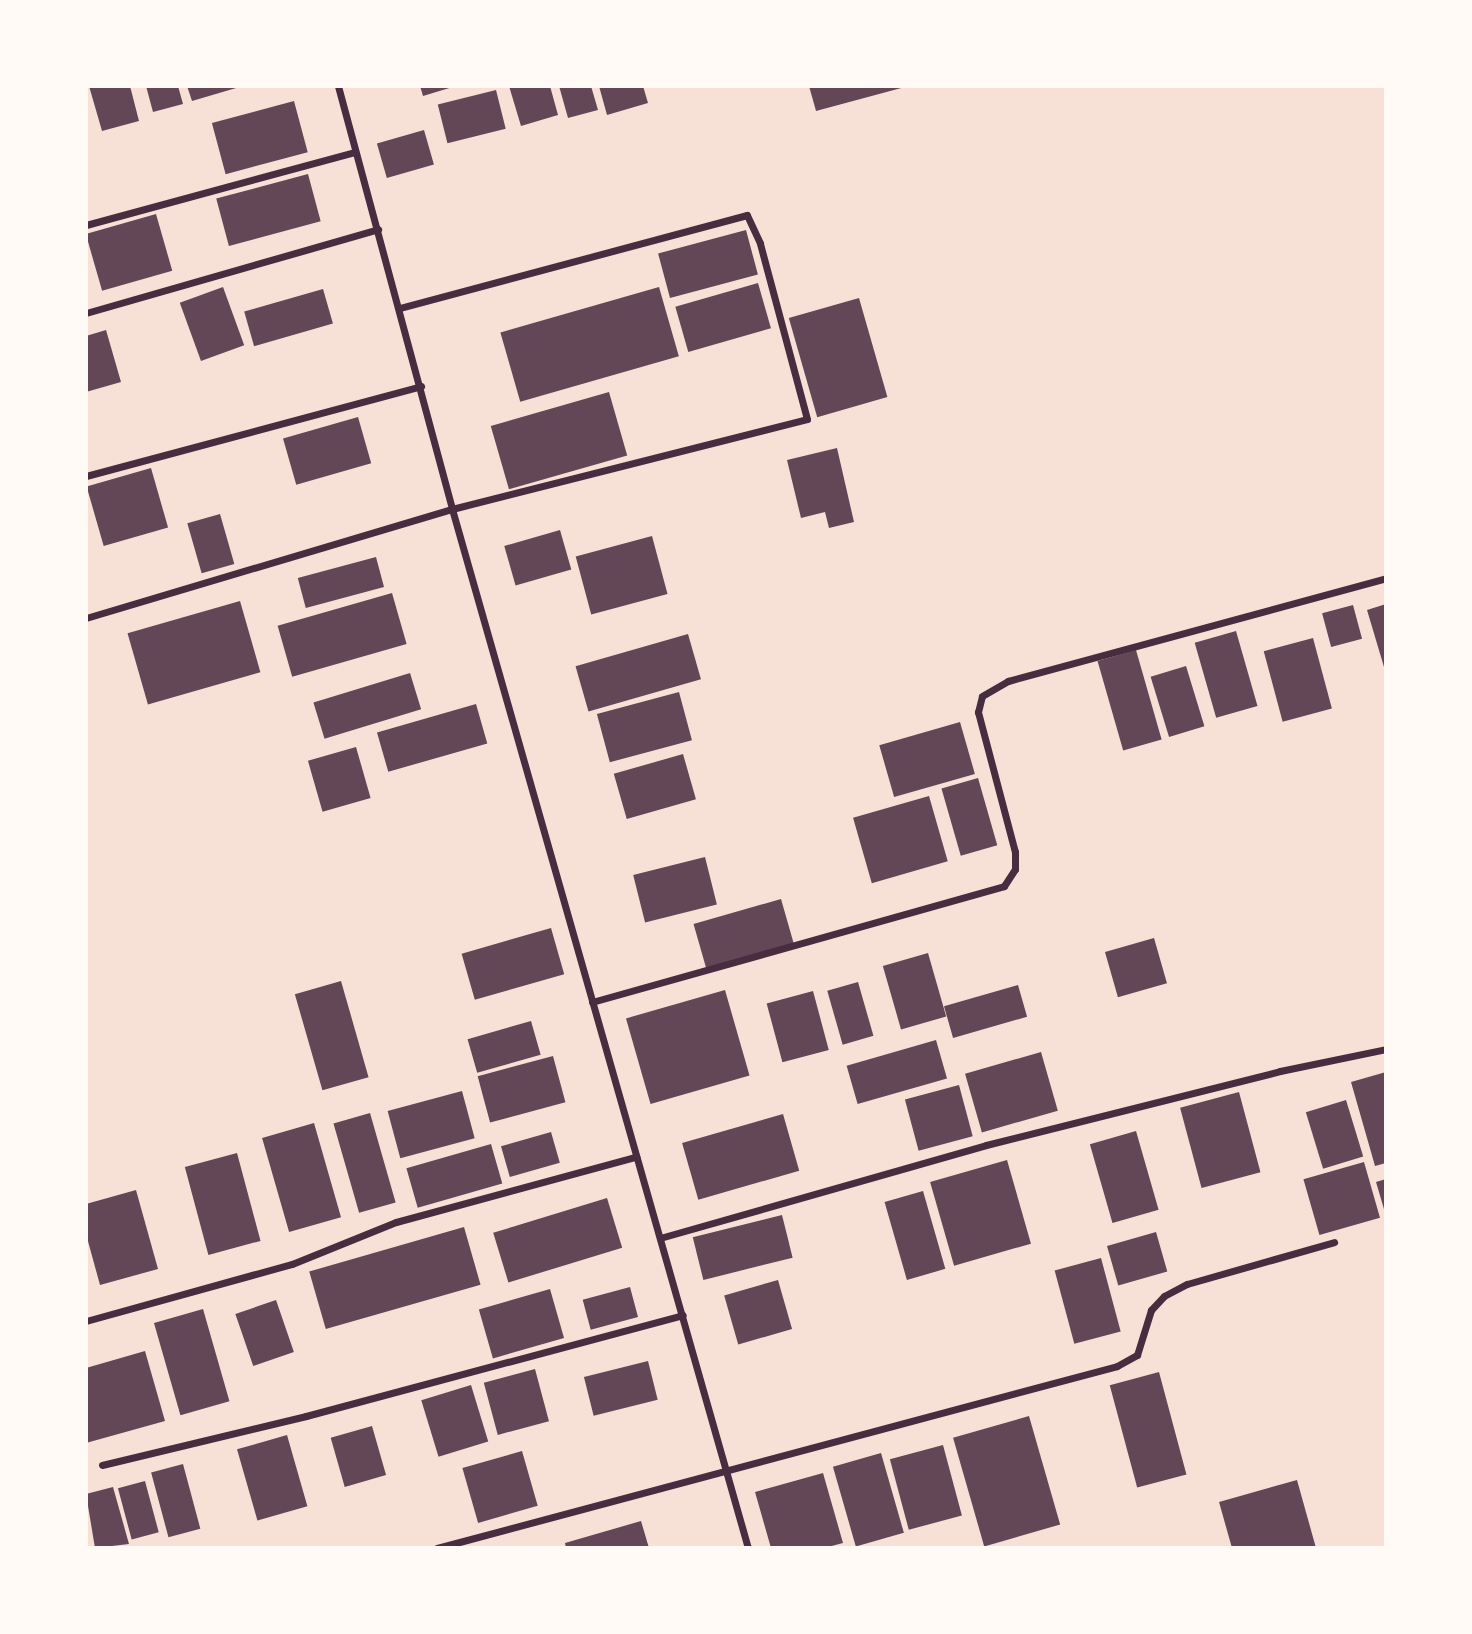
<!DOCTYPE html>
<style>
body{margin:0}
#map{position:relative;width:1472px;height:1634px;overflow:hidden;background:#f7e1d7;font-family:"PT Serif",serif}
div>[style]{position:absolute}
.building>*{inset:0;background:#644757;transform-origin:0 0}
.minor>*{height:7px;margin:-3.5px;padding:0 3.5px;transform-origin:3.5px;border-radius:3.5px;background:#4a2c40}
span{translate:-50% -50%;white-space:nowrap;text-align:center;line-height:1.15;-webkit-text-stroke:7px #fffaf5;paint-order:stroke}
.frame{position:absolute;inset:0;border:88px solid #fffaf5;pointer-events:none}
</style>
<div id="map">
<div class="building">
<div style="clip-path:polygon(89px 86px,130px 86px,139px 121px,102px 131px)"></div>
<div style="clip-path:polygon(146px 86px,178px 86px,183px 104px,153px 112px)"></div>
<div style="clip-path:polygon(187px 86px,243px 86px,192px 101px)"></div>
<div style="clip-path:polygon(420px 86px,456px 86px,423px 96px)"></div>
<div style="clip-path:polygon(509px 86px,550px 86px,558px 115px,521px 126px)"></div>
<div style="clip-path:polygon(559px 86px,591px 86px,598px 110px,568px 118px)"></div>
<div style="clip-path:polygon(599px 86px,643px 86px,648px 103px,607px 115px)"></div>
<div style="clip-path:polygon(809px 86px,905px 86px,905px 87px,816px 111px)"></div>
<div style="left:496px;top:90px;width:40px;height:60px;rotate:76deg"></div>
<div style="left:294px;top:101px;width:53px;height:85px;rotate:75deg"></div>
<div style="left:424px;top:130px;width:36px;height:49px;rotate:74deg"></div>
<div style="left:308px;top:174px;width:49px;height:95px;rotate:75deg"></div>
<div style="left:156px;top:214px;width:59px;height:73px;rotate:74deg"></div>
<div style="left:746px;top:230px;width:46px;height:91px;rotate:75deg"></div>
<div style="left:758px;top:283px;width:47px;height:86px;rotate:74deg"></div>
<div style="left:223px;top:287px;width:62px;height:46px;rotate:70deg"></div>
<div style="left:659px;top:287px;width:72px;height:165px;rotate:74deg"></div>
<div style="left:323px;top:289px;width:36px;height:82px;rotate:74deg"></div>
<div style="left:859px;top:298px;width:103px;height:73px;rotate:74deg"></div>
<div style="clip-path:polygon(106px 330px,121px 382px,86px 392px,86px 336px)"></div>
<div style="left:609px;top:392px;width:66px;height:123px;rotate:74deg"></div>
<div style="left:358px;top:417px;width:48px;height:78px;rotate:74deg"></div>
<div style="clip-path:polygon(837px 448px,854px 522px,829px 528px,825px 512px,801px 518px,787px 460px)"></div>
<div style="left:151px;top:468px;width:62px;height:67px;rotate:74deg"></div>
<div style="left:220px;top:514px;width:52px;height:34px;rotate:74deg"></div>
<div style="left:560px;top:530px;width:41px;height:58px;rotate:74deg"></div>
<div style="left:652px;top:536px;width:60px;height:79px;rotate:75deg"></div>
<div style="left:376px;top:557px;width:31px;height:81px;rotate:75deg"></div>
<div style="left:392px;top:593px;width:53px;height:119px;rotate:74deg"></div>
<div style="left:240px;top:601px;width:74px;height:117px;rotate:74deg"></div>
<div style="clip-path:polygon(1386px 604px,1386px 666px,1384px 667px,1367px 610px)"></div>
<div style="left:1353px;top:605px;width:35px;height:32px;rotate:75deg"></div>
<div style="left:1236px;top:631px;width:78px;height:43px;rotate:74deg"></div>
<div style="left:688px;top:634px;width:47px;height:117px;rotate:74deg"></div>
<div style="left:1313px;top:638px;width:73px;height:51px;rotate:75deg"></div>
<div style="left:1136px;top:650px;width:93px;height:40px;rotate:74deg"></div>
<div style="left:1186px;top:666px;width:63px;height:37px;rotate:73deg"></div>
<div style="left:410px;top:673px;width:38px;height:101px;rotate:73deg"></div>
<div style="left:679px;top:692px;width:50px;height:85px;rotate:75deg"></div>
<div style="left:476px;top:704px;width:41px;height:103px;rotate:74deg"></div>
<div style="left:960px;top:722px;width:54px;height:84px;rotate:74deg"></div>
<div style="left:356px;top:747px;width:53px;height:50px;rotate:74deg"></div>
<div style="left:683px;top:754px;width:47px;height:72px;rotate:74deg"></div>
<div style="left:978px;top:778px;width:70px;height:38px;rotate:74deg"></div>
<div style="left:929px;top:796px;width:68px;height:79px;rotate:74deg"></div>
<div style="left:705px;top:857px;width:49px;height:74px;rotate:76deg"></div>
<div style="left:781px;top:899px;width:47px;height:91px;rotate:74deg"></div>
<div style="left:551px;top:928px;width:48px;height:93px;rotate:74deg"></div>
<div style="left:1154px;top:938px;width:47px;height:51px;rotate:74deg"></div>
<div style="left:928px;top:953px;width:66px;height:47px;rotate:74deg"></div>
<div style="left:341px;top:981px;width:100px;height:48px;rotate:74deg"></div>
<div style="left:858px;top:982px;width:56px;height:32px;rotate:74deg"></div>
<div style="left:1018px;top:985px;width:33px;height:77px;rotate:74deg"></div>
<div style="left:725px;top:990px;width:89px;height:103px;rotate:74deg"></div>
<div style="left:813px;top:991px;width:61px;height:48px;rotate:75deg"></div>
<div style="left:531px;top:1021px;width:35px;height:66px;rotate:74deg"></div>
<div style="left:936px;top:1040px;width:40px;height:93px;rotate:74deg"></div>
<div style="left:1041px;top:1052px;width:61px;height:79px;rotate:74deg"></div>
<div style="left:553px;top:1056px;width:48px;height:78px;rotate:75deg"></div>
<div style="clip-path:polygon(1386px 1072px,1386px 1163px,1375px 1166px,1351px 1082px)"></div>
<div style="left:959px;top:1085px;width:53px;height:56px;rotate:75deg"></div>
<div style="left:462px;top:1091px;width:49px;height:77px;rotate:75deg"></div>
<div style="left:1239px;top:1092px;width:83px;height:61px;rotate:75deg"></div>
<div style="left:1346px;top:1100px;width:59px;height:42px;rotate:73deg"></div>
<div style="left:370px;top:1113px;width:93px;height:38px;rotate:74deg"></div>
<div style="left:783px;top:1114px;width:59px;height:105px;rotate:74deg"></div>
<div style="left:314px;top:1123px;width:98px;height:54px;rotate:74deg"></div>
<div style="left:1136px;top:1131px;width:82px;height:48px;rotate:74deg"></div>
<div style="left:551px;top:1132px;width:32px;height:52px;rotate:74deg"></div>
<div style="left:491px;top:1144px;width:41px;height:88px;rotate:74deg"></div>
<div style="left:237px;top:1153px;width:91px;height:54px;rotate:75deg"></div>
<div style="left:1007px;top:1160px;width:87px;height:80px;rotate:74deg"></div>
<div style="left:1364px;top:1162px;width:58px;height:63px;rotate:74deg"></div>
<div style="clip-path:polygon(1386px 1179px,1386px 1216px,1376px 1182px)"></div>
<div style="clip-path:polygon(136px 1190px,158px 1269px,100px 1285px,86px 1234px,86px 1204px)"></div>
<div style="left:923px;top:1191px;width:81px;height:40px;rotate:74deg"></div>
<div style="left:607px;top:1198px;width:52px;height:119px;rotate:73deg"></div>
<div style="left:782px;top:1215px;width:44px;height:92px;rotate:76deg"></div>
<div style="left:464px;top:1227px;width:60px;height:161px;rotate:74deg"></div>
<div style="left:1156px;top:1232px;width:41px;height:51px;rotate:74deg"></div>
<div style="left:1101px;top:1258px;width:76px;height:48px;rotate:75deg"></div>
<div style="left:778px;top:1280px;width:51px;height:56px;rotate:74deg"></div>
<div style="left:630px;top:1287px;width:31px;height:49px;rotate:75deg"></div>
<div style="left:550px;top:1289px;width:51px;height:74px;rotate:74deg"></div>
<div style="left:276px;top:1300px;width:55px;height:43px;rotate:71deg"></div>
<div style="left:203px;top:1309px;width:96px;height:51px;rotate:74deg"></div>
<div style="clip-path:polygon(145px 1351px,165px 1421px,86px 1443px,86px 1368px)"></div>
<div style="left:648px;top:1361px;width:40px;height:66px;rotate:76deg"></div>
<div style="left:535px;top:1369px;width:54px;height:53px;rotate:75deg"></div>
<div style="left:1159px;top:1372px;width:106px;height:51px;rotate:75deg"></div>
<div style="left:471px;top:1385px;width:59px;height:52px;rotate:73deg"></div>
<div style="left:1029px;top:1416px;width:113px;height:79px;rotate:74deg"></div>
<div style="left:372px;top:1426px;width:51px;height:43px;rotate:74deg"></div>
<div style="left:287px;top:1435px;width:74px;height:52px;rotate:74deg"></div>
<div style="left:943px;top:1445px;width:73px;height:55px;rotate:75deg"></div>
<div style="left:522px;top:1451px;width:57px;height:62px;rotate:74deg"></div>
<div style="left:881px;top:1453px;width:83px;height:50px;rotate:74deg"></div>
<div style="left:183px;top:1464px;width:67px;height:33px;rotate:75deg"></div>
<div style="clip-path:polygon(823px 1473px,843px 1543px,824px 1548px,771px 1548px,755px 1492px)"></div>
<div style="clip-path:polygon(1297px 1480px,1316px 1548px,1232px 1548px,1219px 1502px)"></div>
<div style="left:145px;top:1481px;width:53px;height:28px;rotate:75deg"></div>
<div style="clip-path:polygon(113px 1487px,129px 1544px,95px 1548px,86px 1494px)"></div>
<div style="clip-path:polygon(641px 1521px,649px 1548px,566px 1548px,565px 1543px)"></div>
</div>
<div class="minor">
<div style="left:338px;top:86px;width:438px;rotate:74.9deg"></div>
<div style="left:452px;top:509px;width:1080px;rotate:74.1deg"></div>
<div style="left:86px;top:225px;width:279px;rotate:-15.2deg"></div>
<div style="left:86px;top:313px;width:304px;rotate:-16deg"></div>
<div style="left:86px;top:476px;width:347px;rotate:-15deg"></div>
<div style="left:86px;top:618px;width:382px;rotate:-16.6deg"></div>
<div style="left:452px;top:509px;width:366px;rotate:-14.2deg"></div>
<div style="left:807px;top:419px;width:182px;rotate:-105deg"></div>
<div style="left:760px;top:243px;width:31px;rotate:-115deg"></div>
<div style="left:747px;top:215px;width:358px;rotate:165deg"></div>
<div style="left:592px;top:1002px;width:428px;rotate:-15.7deg"></div>
<div style="left:1004px;top:886px;width:20px;rotate:-57deg"></div>
<div style="left:1015px;top:869px;width:17px;rotate:-90deg"></div>
<div style="left:1015px;top:852px;width:145px;rotate:-104.8deg"></div>
<div style="left:978px;top:712px;width:16px;rotate:-76deg"></div>
<div style="left:982px;top:696px;width:30px;rotate:-30deg"></div>
<div style="left:1008px;top:681px;width:392px;rotate:-15.2deg"></div>
<div style="left:660px;top:1238px;width:339px;rotate:-15.9deg"></div>
<div style="left:986px;top:1145px;width:303px;rotate:-14.1deg"></div>
<div style="left:1280px;top:1071px;width:108px;rotate:-11.7deg"></div>
<div style="left:86px;top:1321px;width:214px;rotate:-15.5deg"></div>
<div style="left:292px;top:1264px;width:112px;rotate:-22deg"></div>
<div style="left:396px;top:1222px;width:249px;rotate:-15.2deg"></div>
<div style="left:102px;top:1465px;width:210px;rotate:-13.5deg"></div>
<div style="left:306px;top:1416px;width:390px;rotate:-15deg"></div>
<div style="left:437px;top:1548px;width:704px;rotate:-14.98deg"></div>
<div style="left:1117px;top:1366px;width:23px;rotate:-29deg"></div>
<div style="left:1137px;top:1355px;width:47px;rotate:-72.7deg"></div>
<div style="left:1151px;top:1310px;width:19px;rotate:-47deg"></div>
<div style="left:1164px;top:1296px;width:26px;rotate:-28deg"></div>
<div style="left:1187px;top:1284px;width:153px;rotate:-15.9deg"></div>
</div>
<div class="frame"></div>
</div>
